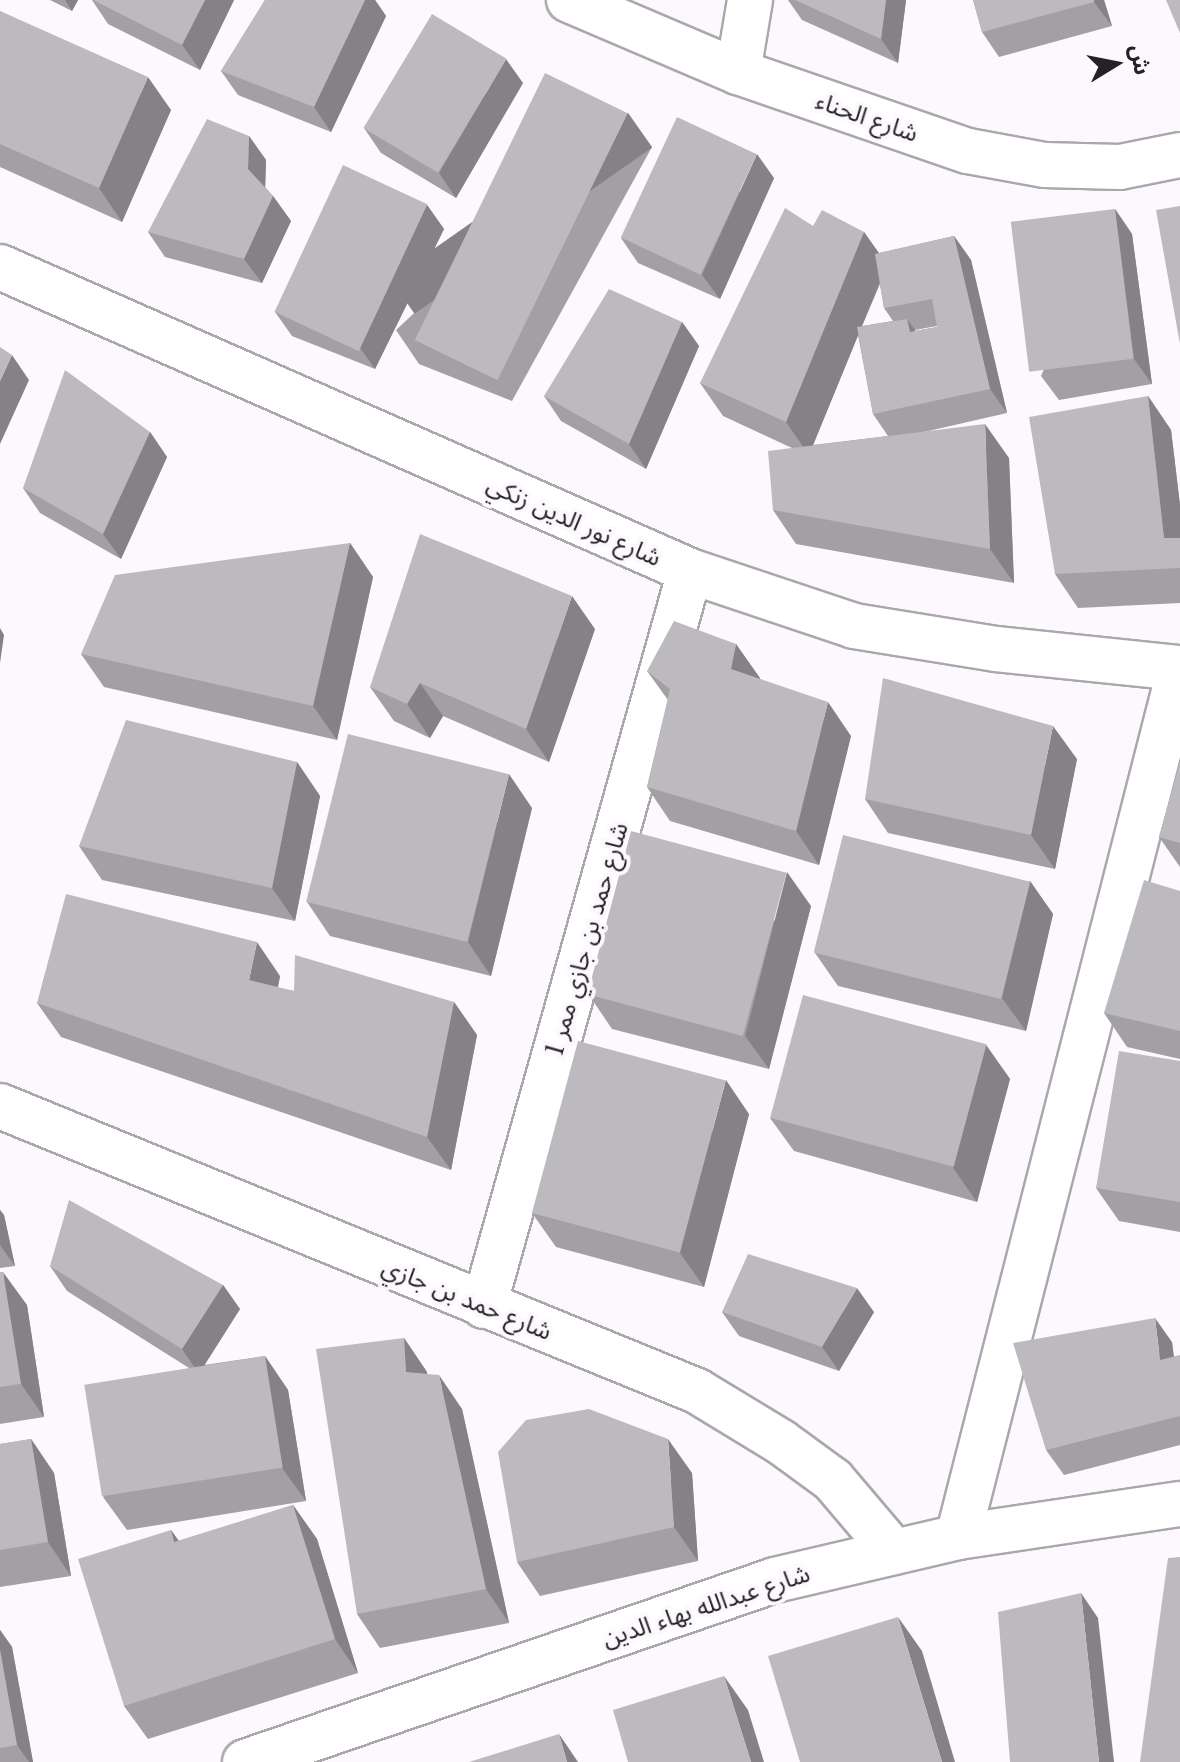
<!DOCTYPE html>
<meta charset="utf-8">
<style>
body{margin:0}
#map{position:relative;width:1180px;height:1762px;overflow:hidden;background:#fcf8fe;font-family:"Libre Baskerville","Noto Sans Arabic",serif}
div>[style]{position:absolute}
.roads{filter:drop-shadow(2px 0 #aaa7ad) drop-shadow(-2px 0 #aaa7ad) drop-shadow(0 2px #aaa7ad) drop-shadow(0 -2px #aaa7ad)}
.street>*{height:44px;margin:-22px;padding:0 22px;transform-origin:22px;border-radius:22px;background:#fff}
.wall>*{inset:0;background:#a3a0a4}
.shaded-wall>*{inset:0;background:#848286;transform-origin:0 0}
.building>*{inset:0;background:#bdbabf;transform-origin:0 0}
span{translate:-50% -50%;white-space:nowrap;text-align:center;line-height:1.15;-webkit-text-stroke:8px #fcf8fe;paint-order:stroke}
.street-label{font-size:24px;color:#232224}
.north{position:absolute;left:1076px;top:24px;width:80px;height:80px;-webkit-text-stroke:6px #fcf8fe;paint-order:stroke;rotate:80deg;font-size:22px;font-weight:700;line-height:32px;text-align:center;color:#232224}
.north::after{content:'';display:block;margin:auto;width:28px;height:36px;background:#232224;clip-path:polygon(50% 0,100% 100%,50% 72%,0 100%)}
</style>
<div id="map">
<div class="roads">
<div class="street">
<div style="left:569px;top:0;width:184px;rotate:23.1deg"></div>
<div style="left:738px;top:72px;width:243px;rotate:19deg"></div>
<div style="left:968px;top:151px;width:77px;rotate:10.4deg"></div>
<div style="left:1044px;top:165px;width:76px;rotate:1.5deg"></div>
<div style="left:1120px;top:167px;width:61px;rotate:-11.3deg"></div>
<div style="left:738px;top:72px;width:73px;rotate:-80.5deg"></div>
<div style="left:0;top:267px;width:754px;rotate:23.78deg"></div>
<div style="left:690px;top:571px;width:173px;rotate:18.5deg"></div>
<div style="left:854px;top:626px;width:144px;rotate:9.2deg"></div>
<div style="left:996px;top:649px;width:185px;rotate:5.9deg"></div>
<div style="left:0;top:1106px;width:753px;rotate:22.24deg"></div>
<div style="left:697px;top:1391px;width:98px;rotate:31.3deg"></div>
<div style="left:781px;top:1442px;width:64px;rotate:36.2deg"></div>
<div style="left:833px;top:1480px;width:94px;rotate:49.7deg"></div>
<div style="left:484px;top:1306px;width:763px;rotate:-74.34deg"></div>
<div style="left:958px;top:1537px;width:897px;rotate:-75.67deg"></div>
<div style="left:245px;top:1762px;width:560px;rotate:-18.95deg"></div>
<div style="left:775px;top:1580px;width:188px;rotate:-13.2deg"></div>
<div style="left:958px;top:1537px;width:224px;rotate:-8.5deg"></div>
</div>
</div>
<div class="wall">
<div style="clip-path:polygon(50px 0,78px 0,72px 11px)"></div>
<div style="clip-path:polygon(92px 0,234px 0,200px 70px,108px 24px)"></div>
<div style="clip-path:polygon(265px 0,375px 0,386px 16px,331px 132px,238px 95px,221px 71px)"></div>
<div style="clip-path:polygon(788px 0,906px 0,898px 63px,802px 20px)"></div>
<div style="clip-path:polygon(973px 0,1104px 0,1112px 26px,999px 57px,982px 32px)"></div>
<div style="clip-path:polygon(0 11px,171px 110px,122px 222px,0 167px)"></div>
<div style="clip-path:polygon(523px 83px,456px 198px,381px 153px,364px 128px)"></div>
<div style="clip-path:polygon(628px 113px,652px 147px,512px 401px,419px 364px,396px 330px)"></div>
<div style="clip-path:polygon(249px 136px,266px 160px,265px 187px,273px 196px,291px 221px,262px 283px,165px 257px,148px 232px)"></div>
<div style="clip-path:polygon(774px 178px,720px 299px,638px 263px,621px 238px)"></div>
<div style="clip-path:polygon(427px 205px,444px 229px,375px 369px,292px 336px,275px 312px)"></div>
<div style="clip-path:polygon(1115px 209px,1132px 234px,1152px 384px,1059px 400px,1041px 376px)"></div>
<div style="clip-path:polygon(evenodd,813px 226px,864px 232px,879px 253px,954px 236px,971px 260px,1007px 413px,924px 432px,1009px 458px,1014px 583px,796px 544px,773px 510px,792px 448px,723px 416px,700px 383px,813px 226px,880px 284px,884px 308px,893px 321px,862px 326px,880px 284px,813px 226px,937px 326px,937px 327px,915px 331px,915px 330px,937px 326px,813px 226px,858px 335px,873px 414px,888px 436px,813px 445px,858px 335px)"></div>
<div style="clip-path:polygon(682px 322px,699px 346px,646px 469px,561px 421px,544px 396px)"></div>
<div style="clip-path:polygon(1148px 396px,1171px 430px,1180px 505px,1180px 603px,1078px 608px,1055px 574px)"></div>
<div style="clip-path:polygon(150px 432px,167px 457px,121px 559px,40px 513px,23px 488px)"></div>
<div style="clip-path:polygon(350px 543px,373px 577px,337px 740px,104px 687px,81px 654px)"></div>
<div style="clip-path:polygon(595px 629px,549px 762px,443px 716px,430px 738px,394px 721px,370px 687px)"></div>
<div style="clip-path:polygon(736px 644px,760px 679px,851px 736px,819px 865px,670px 821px,647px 787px,668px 700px,647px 671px)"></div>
<div style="clip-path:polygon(1077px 759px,1055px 869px,888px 833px,865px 799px)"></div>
<div style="clip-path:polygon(297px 762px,320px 796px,295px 921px,102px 880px,79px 846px)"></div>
<div style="clip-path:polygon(1180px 762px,1180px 867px,1159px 837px)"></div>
<div style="clip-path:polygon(532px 808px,491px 976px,330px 936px,307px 902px)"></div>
<div style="clip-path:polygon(1030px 881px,1053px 914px,1026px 1031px,838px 986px,815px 953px)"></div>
<div style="clip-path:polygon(1180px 891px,1180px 1059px,1127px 1047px,1104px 1013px)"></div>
<div style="clip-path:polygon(811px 906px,769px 1069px,612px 1029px,589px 995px)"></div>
<div style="clip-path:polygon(280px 976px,278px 988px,294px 991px,454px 1002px,477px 1035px,451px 1170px,61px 1037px,37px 1003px)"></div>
<div style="clip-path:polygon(986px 1045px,1010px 1079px,977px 1202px,794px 1151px,770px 1118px)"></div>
<div style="clip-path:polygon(1180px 1061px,1180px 1232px,1119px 1221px,1096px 1188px)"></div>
<div style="clip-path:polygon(749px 1114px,704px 1287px,556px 1247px,532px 1213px)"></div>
<div style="clip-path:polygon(0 1210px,4px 1215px,15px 1266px,0 1268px)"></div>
<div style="clip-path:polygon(50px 1266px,223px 1285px,240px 1309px,204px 1365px,265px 1356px,288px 1390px,306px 1501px,127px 1530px,103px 1497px,189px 1368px,67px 1291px)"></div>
<div style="clip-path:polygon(0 1272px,27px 1305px,44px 1417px,0 1424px)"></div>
<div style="clip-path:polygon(722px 1312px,874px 1312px,839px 1371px,739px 1336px)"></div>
<div style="clip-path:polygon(404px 1338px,427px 1372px,427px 1374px,462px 1409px,509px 1623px,380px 1648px,357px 1614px)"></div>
<div style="clip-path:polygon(1172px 1342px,1174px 1357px,1180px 1355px,1180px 1445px,1064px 1475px,1046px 1450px)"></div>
<div style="clip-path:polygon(31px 1439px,54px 1473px,71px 1576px,0 1587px,0 1444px)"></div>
<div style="clip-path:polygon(692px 1473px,698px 1561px,540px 1596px,517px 1562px)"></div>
<div style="clip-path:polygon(293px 1505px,317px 1539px,358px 1673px,148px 1739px,124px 1706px,171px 1530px,179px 1541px)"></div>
<div style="clip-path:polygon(0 1630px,12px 1647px,33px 1762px,0 1762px)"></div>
</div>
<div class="shaded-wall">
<div style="clip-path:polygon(65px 0,78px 0,72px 11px)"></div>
<div style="clip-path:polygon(205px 0,234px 0,200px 70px,182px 45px)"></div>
<div style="clip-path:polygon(365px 0,375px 0,386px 16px,331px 132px,314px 107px)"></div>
<div style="clip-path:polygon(886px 0,906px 0,898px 63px,881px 39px)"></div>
<div style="clip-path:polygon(1094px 0,1104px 0,1112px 26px,1094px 2px)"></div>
<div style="clip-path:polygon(506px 59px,523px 83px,456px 198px,439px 173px)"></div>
<div style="clip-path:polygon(148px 77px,171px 110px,122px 222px,99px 188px)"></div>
<div style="left:628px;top:113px;width:42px;height:290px;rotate:55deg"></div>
<div style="clip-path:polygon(249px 136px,266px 160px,265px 194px,248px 169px)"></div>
<div style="clip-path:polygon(757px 154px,774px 178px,720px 299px,702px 275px)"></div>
<div style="clip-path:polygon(273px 196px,291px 221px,262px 283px,244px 259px)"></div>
<div style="clip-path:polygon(427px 205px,444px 229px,375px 369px,358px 345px)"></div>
<div style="clip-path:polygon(1115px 209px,1132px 234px,1152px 384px,1134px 359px)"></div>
<div style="clip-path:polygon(864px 232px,887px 265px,809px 455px,786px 422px)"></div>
<div style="clip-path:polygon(954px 236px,971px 260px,1007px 413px,990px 389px)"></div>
<div style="clip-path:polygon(907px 319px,924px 343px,910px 332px)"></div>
<div style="clip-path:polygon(682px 322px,699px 346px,646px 469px,629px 444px)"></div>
<div style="clip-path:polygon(12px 355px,29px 380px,0 444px,0 381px)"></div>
<div style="clip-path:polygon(1148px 396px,1171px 430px,1180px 505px,1180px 561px,1164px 538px)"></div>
<div style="clip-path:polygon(985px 424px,1009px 458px,1014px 583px,990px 549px)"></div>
<div style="clip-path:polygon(150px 432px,167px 457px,121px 559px,103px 534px)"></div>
<div style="clip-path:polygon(350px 543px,373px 577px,337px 740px,313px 706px)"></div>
<div style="clip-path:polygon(572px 596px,595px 629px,549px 762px,526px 729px)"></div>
<div style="clip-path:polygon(0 628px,4px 635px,0 663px)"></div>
<div style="clip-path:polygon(736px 644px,760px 678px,755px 703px,731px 669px)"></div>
<div style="clip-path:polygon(420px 683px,443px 716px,430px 738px,407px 704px)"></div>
<div style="clip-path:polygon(828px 702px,851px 736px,819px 865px,796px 831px)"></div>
<div style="clip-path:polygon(1053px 726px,1077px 759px,1055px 869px,1031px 835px)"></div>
<div style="clip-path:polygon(297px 762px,320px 796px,295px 921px,272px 888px)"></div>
<div style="clip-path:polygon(509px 774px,532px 808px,491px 976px,468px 942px)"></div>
<div style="clip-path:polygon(787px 872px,811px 906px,769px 1069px,745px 1036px)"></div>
<div style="clip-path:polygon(1030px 881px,1053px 914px,1026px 1031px,1002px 998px)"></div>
<div style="clip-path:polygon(257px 942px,280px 976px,272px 1014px,249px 980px)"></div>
<div style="clip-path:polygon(454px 1002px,477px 1035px,451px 1170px,427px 1137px)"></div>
<div style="clip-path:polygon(986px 1045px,1010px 1079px,977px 1202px,953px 1168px)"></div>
<div style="clip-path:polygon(726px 1080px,749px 1114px,704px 1287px,680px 1253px)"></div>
<div style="clip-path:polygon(0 1210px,4px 1215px,15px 1266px,0 1245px)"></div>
<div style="clip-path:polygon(3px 1272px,27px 1305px,44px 1417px,21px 1384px)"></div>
<div style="clip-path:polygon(223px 1285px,240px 1309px,199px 1374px,182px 1349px)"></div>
<div style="clip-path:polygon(857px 1288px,874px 1312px,839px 1371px,822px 1347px)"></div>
<div style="clip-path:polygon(1155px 1318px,1172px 1342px,1177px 1385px,1160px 1360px)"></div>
<div style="clip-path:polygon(404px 1338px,427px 1372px,430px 1406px,406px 1372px)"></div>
<div style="clip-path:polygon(265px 1356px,288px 1390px,306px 1501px,282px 1468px)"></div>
<div style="clip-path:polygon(439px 1375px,462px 1409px,509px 1623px,486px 1589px)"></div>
<div style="clip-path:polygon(31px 1439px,54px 1473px,71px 1576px,48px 1542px)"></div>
<div style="clip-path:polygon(668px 1439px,692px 1473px,698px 1561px,674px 1527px)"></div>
<div style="clip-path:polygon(293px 1505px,317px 1539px,358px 1673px,335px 1639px)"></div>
<div style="clip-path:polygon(171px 1530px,194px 1563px,174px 1542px)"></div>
<div style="clip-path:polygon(1081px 1593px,1098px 1618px,1114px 1762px,1099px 1762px)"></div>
<div style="clip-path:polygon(898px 1617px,922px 1651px,955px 1762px,942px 1762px)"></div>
<div style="clip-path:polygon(0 1630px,12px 1647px,33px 1762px,29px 1762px,17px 1745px,0 1650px)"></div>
<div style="clip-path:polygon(724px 1676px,748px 1710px,764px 1762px,751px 1762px)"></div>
<div style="clip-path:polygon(559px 1734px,578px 1762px,567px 1762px)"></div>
</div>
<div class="building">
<div style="clip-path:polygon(93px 0,205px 0,182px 45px)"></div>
<div style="clip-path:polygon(265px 0,365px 0,314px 107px,221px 71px)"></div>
<div style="clip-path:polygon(795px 0,886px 0,881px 39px)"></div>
<div style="clip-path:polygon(973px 0,1094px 0,1094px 2px,982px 32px)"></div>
<div style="clip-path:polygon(1166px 0,1180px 0,1180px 33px)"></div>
<div style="clip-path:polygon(0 11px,148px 77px,99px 188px,0 144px)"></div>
<div style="left:432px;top:14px;width:87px;height:133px;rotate:31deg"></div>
<div style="left:545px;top:73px;width:92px;height:297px;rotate:26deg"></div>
<div style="left:677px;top:117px;width:88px;height:133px;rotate:25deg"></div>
<div style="clip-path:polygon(207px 119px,249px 136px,248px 169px,273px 196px,244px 259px,148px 232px)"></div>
<div style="left:343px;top:165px;width:93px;height:162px;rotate:25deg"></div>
<div style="clip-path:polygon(1180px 206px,1180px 344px,1156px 210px)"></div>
<div style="clip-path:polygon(785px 208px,813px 226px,822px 210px,864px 232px,786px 422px,700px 383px)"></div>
<div style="left:1115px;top:209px;width:151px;height:105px;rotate:83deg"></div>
<div style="clip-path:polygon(954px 236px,990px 389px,873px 414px,857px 327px,907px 319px,910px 332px,937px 327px,932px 299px,884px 308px,875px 254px)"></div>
<div style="clip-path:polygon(609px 289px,682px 322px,629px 444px,544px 396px)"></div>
<div style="clip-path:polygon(0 347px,12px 355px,0 381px)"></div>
<div style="clip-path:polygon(65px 370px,150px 432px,103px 534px,23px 488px)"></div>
<div style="clip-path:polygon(1148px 396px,1164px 538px,1180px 538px,1180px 568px,1055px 574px,1029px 417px)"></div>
<div style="clip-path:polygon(985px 424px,990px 549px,773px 510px,768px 451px)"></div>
<div style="clip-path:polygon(420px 534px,572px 596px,526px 729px,420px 683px,407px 704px,370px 687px)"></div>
<div style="clip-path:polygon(350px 543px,313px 706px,81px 654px,115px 575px)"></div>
<div style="clip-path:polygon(674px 621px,736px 644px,731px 669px,828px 702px,796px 831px,647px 787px,670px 689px,647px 671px)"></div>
<div style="clip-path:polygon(883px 678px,1053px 726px,1031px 835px,865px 799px)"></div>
<div style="clip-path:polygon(126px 720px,297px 762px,272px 888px,79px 846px)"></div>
<div style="left:348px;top:734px;width:166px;height:173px;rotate:14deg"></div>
<div style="clip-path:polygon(1180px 762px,1180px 843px,1159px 837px)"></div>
<div style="left:631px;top:831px;width:161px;height:169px;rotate:15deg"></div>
<div style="left:843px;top:835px;width:193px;height:121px;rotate:14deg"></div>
<div style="clip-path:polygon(1144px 880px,1180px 891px,1180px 1031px,1104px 1013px)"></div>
<div style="clip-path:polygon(66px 894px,257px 942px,249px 980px,294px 991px,295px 955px,454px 1002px,427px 1137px,37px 1003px)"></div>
<div style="left:803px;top:995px;width:190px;height:127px;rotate:15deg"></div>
<div style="left:578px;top:1041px;width:153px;height:178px;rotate:15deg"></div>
<div style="clip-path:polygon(1119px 1051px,1180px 1061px,1180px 1202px,1096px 1188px)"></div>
<div style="clip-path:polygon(69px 1200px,223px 1285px,182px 1349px,50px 1266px)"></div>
<div style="clip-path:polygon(748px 1254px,857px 1288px,822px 1347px,722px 1312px)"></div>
<div style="clip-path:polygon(0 1272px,3px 1272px,21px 1384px,0 1387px)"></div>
<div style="clip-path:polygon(1155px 1318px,1160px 1360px,1180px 1355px,1180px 1416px,1046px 1450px,1013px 1343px)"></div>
<div style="clip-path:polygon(404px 1338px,406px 1372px,439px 1375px,486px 1589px,357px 1614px,316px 1349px)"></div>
<div style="left:265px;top:1356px;width:113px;height:183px;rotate:81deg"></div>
<div style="clip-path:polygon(589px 1409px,668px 1439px,674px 1527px,517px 1562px,498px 1452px,526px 1420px)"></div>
<div style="clip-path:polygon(31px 1439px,48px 1542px,0 1550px,0 1444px)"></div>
<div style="clip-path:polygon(293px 1505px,335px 1639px,124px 1706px,78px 1559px,171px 1530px,174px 1542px)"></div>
<div style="clip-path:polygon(1180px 1557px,1180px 1762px,1140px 1762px,1168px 1558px)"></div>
<div style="clip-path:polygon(1081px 1593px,1099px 1762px,1010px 1762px,998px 1612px)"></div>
<div style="clip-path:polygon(898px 1617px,942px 1762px,800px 1762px,768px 1656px)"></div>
<div style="clip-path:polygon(0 1650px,17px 1745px,0 1748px)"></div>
<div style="clip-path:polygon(724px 1676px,751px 1762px,628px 1762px,613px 1710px)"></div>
<div style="clip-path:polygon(559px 1734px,567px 1762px,469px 1762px)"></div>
</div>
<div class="street-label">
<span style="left:867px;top:117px;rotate:19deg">شارع الحناء</span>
<span style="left:574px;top:521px;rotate:24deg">شارع نور الدين زنكي</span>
<span style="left:587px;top:939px;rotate:-74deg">شارع حمد بن جازي ممر 1</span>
<span style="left:467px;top:1299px;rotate:22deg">شارع حمد بن جازي</span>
<span style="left:706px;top:1606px;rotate:-18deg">شارع عبدالله بهاء الدين</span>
</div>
<div class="north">ش</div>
</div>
